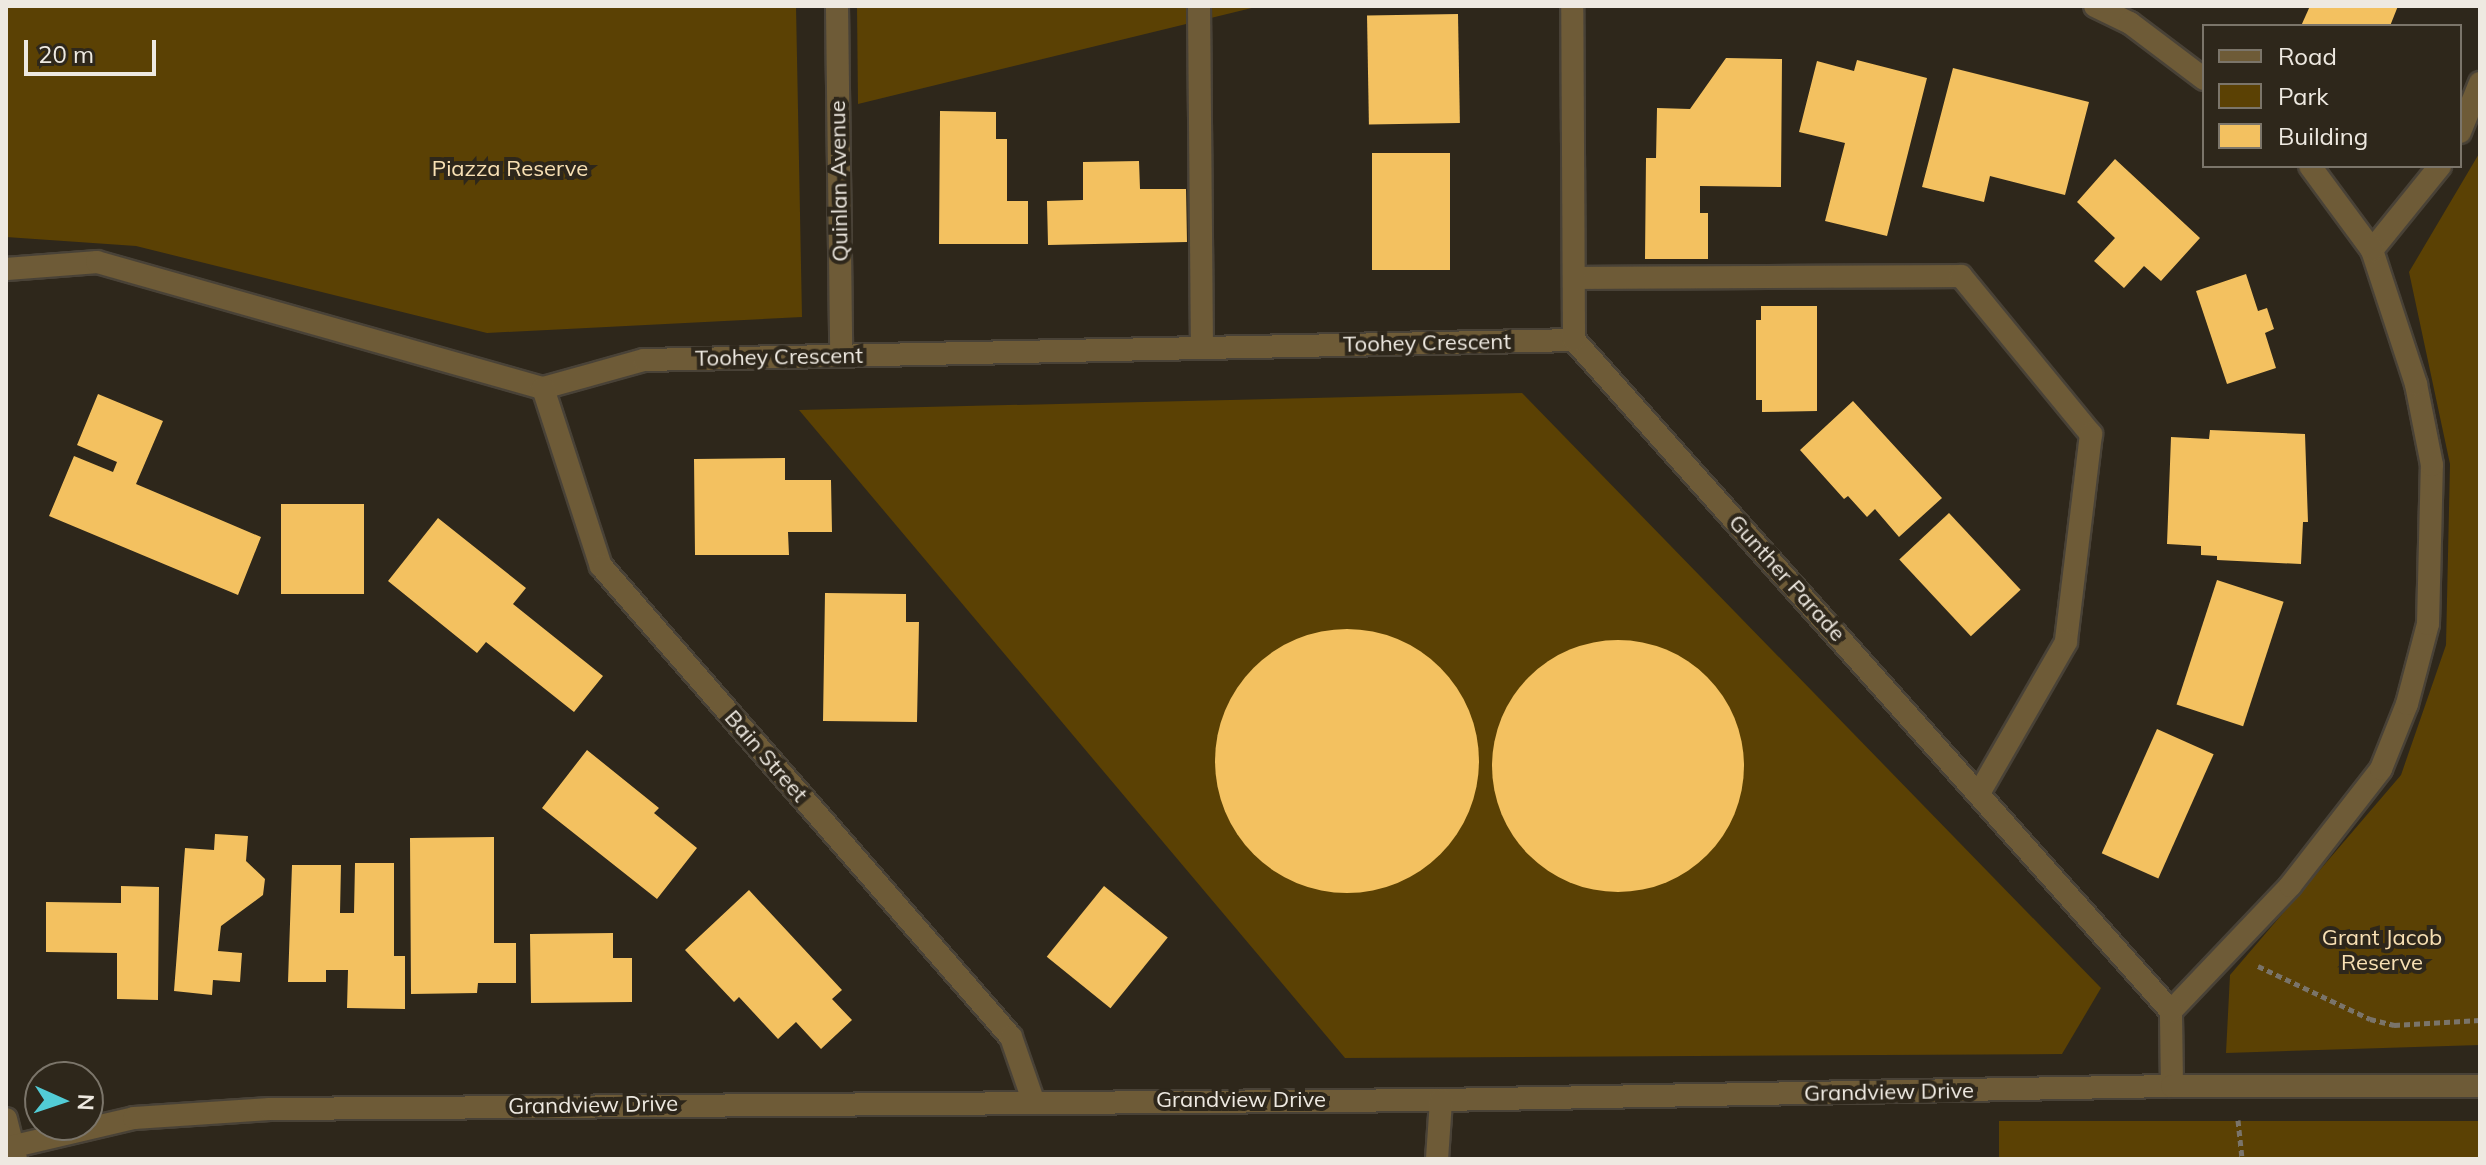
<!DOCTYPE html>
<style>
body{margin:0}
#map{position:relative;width:2486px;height:1165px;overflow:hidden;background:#2e271b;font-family:Mulish,sans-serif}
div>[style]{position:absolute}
.green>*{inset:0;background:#5b4104;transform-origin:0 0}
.building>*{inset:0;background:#f3c160;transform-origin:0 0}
.round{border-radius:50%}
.path>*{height:5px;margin-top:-2.5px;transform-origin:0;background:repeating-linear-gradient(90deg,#7a746a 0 6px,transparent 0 10px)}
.roads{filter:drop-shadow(2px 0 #494237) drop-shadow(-2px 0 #494237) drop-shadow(0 2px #494237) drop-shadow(0 -2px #494237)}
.service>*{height:22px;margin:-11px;padding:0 11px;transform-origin:11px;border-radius:11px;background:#6e5b37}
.minor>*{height:22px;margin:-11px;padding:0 11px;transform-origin:11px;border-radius:11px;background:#6e5b37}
.tertiary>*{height:22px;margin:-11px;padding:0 11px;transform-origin:11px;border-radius:11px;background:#6e5b37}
span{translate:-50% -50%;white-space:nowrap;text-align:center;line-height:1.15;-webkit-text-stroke:8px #2e271b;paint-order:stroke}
.park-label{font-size:22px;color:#f8e0b4}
.street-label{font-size:22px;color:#eee9e1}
.frame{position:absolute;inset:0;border:8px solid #eee9e1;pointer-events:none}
.legend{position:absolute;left:2202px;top:24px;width:260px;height:144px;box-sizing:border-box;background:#2e271b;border:2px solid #7b756a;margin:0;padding:10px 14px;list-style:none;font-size:24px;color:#eee9e1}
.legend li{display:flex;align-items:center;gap:16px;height:40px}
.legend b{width:40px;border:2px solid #7b756a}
.north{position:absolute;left:24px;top:1061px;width:80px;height:80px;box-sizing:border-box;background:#2e271b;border:2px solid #7b756a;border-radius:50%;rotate:93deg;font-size:22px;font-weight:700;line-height:32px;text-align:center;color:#eee9e1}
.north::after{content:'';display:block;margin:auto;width:28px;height:36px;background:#52ccd6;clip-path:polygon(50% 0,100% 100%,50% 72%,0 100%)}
.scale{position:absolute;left:24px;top:40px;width:132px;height:36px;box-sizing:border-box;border:4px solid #eee9e1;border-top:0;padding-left:10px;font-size:24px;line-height:28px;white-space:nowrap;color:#eee9e1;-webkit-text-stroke:6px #2e271b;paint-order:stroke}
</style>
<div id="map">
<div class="green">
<div style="clip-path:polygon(6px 6px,796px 6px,802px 317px,487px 333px,136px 246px,6px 237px)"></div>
<div style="clip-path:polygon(857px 6px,1260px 6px,858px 104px)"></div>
<div style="clip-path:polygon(2480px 152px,2480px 1045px,2226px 1053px,2230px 975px,2401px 775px,2446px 645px,2450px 464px,2409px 272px)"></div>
<div style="clip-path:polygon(1522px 393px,2101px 988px,2062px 1054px,1345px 1058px,799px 410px)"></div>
<div style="left:2480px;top:1121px;width:38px;height:481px;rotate:90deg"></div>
</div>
<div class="building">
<div style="clip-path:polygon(2310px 6px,2398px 6px,2390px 26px,2301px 26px)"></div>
<div style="left:1458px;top:14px;width:109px;height:91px;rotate:89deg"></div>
<div style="clip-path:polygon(1726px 58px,1782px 59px,1781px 187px,1700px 186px,1700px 213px,1708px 213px,1708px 259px,1645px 259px,1646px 158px,1656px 158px,1657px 108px,1690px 109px)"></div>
<div style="clip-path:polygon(1857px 60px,1927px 78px,1887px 236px,1825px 221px,1845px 143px,1799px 132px,1817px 61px,1854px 71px)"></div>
<div style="clip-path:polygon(1953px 68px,2089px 102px,2065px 195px,1990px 176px,1984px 202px,1922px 187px)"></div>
<div style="clip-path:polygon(940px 111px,996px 112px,996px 139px,1007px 139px,1007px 201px,1028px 201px,1028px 244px,939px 244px)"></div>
<div style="left:1372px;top:153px;width:78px;height:117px"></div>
<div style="clip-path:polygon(2115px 159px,2200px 238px,2161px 281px,2144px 266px,2124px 288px,2094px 261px,2115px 238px,2077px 202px)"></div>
<div style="clip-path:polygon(1139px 161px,1140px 189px,1186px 189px,1187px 242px,1048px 245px,1047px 201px,1083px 200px,1083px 162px)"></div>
<div style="clip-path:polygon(2246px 274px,2258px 311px,2267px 308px,2274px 329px,2265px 333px,2276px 368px,2227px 384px,2196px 291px)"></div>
<div style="clip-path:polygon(1761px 306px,1817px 306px,1817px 411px,1762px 412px,1762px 400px,1756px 400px,1756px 320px,1761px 320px)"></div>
<div style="clip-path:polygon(98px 394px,163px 421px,136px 484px,261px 537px,238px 595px,49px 516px,74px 456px,113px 472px,117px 462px,77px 445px)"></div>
<div style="clip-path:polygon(1853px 401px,1942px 498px,1899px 537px,1875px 509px,1867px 517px,1848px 496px,1844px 499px,1800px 450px)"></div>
<div style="clip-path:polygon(2210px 430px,2305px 434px,2308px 522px,2303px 522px,2301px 564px,2217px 560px,2217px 556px,2201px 555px,2201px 546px,2167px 544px,2171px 437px,2209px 439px)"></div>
<div style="clip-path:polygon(785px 458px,785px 480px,831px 480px,832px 532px,788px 532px,789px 555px,695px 555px,694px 459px)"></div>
<div style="left:364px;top:504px;width:90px;height:83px;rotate:90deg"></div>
<div style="left:1949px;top:513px;width:105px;height:68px;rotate:47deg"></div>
<div style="clip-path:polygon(438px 518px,526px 588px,513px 604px,603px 676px,574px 712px,486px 642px,477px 653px,388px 581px)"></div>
<div style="left:2217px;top:580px;width:70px;height:131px;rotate:18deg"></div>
<div style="clip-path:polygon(825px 593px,906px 594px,906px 622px,919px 622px,917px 722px,823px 721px)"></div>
<div class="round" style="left:1215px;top:629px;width:264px;height:264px"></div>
<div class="round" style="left:1492px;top:640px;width:252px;height:252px"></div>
<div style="left:2157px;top:729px;width:62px;height:136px;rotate:24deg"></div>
<div style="clip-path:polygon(587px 750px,659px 808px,654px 813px,697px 848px,657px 899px,542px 808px)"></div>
<div style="clip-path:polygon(215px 834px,248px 836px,246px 861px,265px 879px,263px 895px,221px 926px,218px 951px,242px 953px,240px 982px,213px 980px,212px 995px,174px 991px,185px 848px,214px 850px)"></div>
<div style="clip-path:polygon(494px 837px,494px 943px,516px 943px,516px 983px,478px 983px,477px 993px,411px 994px,410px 838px)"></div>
<div style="clip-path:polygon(355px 863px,394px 863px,394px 956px,405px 956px,405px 1009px,347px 1008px,348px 970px,326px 970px,326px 982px,288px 982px,292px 865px,341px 865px,340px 913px,354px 913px)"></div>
<div style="clip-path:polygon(121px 886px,159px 887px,158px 1000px,117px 999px,117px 953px,46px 952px,46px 902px,121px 903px)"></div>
<div style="left:1104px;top:886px;width:82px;height:91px;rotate:39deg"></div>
<div style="clip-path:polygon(749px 890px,842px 990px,832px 999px,852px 1020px,821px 1049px,796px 1022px,778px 1039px,739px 997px,734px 1002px,685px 950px)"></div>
<div style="clip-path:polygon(613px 933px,613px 958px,632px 958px,632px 1002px,531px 1003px,530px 934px)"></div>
</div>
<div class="path">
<div style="left:2258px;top:966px;width:124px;rotate:25.3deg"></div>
<div style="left:2370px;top:1019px;width:25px;rotate:14deg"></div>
<div style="left:2394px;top:1025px;width:86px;rotate:-3.3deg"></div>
<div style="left:2238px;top:1120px;width:39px;rotate:84deg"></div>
</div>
<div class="roads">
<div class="service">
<div style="left:1199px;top:6px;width:342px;rotate:89.5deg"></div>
<div style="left:1574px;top:278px;width:387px;rotate:-0.3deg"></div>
<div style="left:1961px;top:276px;width:205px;rotate:50.6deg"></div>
<div style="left:2091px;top:434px;width:209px;rotate:96.9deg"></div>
<div style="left:2066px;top:642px;width:174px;rotate:119.9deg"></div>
</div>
<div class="minor">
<div style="left:837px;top:6px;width:349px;rotate:89.3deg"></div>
<div style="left:2095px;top:6px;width:39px;rotate:26deg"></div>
<div style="left:2130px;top:23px;width:93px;rotate:37.1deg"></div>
<div style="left:2460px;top:132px;width:53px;rotate:-67.8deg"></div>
<div style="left:2372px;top:250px;width:108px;rotate:-51deg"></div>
<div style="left:6px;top:269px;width:91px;rotate:-4.4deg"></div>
<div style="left:97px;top:262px;width:463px;rotate:15.8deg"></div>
<div style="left:543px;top:388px;width:105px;rotate:-15.5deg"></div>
<div style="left:644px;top:360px;width:930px;rotate:-1.23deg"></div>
<div style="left:543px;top:388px;width:187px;rotate:72deg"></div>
<div style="left:601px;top:566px;width:624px;rotate:48.96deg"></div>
<div style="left:1011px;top:1037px;width:67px;rotate:70.8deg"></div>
<div style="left:2171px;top:1011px;width:173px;rotate:-46.4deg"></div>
<div style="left:2290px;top:886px;width:148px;rotate:-52.1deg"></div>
<div style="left:2381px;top:769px;width:70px;rotate:-68.2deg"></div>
<div style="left:2407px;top:704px;width:83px;rotate:-75.3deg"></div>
<div style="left:2428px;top:624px;width:159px;rotate:-88.6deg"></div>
<div style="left:2432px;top:465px;width:83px;rotate:-101.2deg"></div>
<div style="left:2416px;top:384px;width:141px;rotate:-108.2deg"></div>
<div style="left:2372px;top:250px;width:104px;rotate:-126.4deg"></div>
<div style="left:6px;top:1119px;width:41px;rotate:76deg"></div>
<div style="left:6px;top:1148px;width:131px;rotate:-13.2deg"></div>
<div style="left:134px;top:1118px;width:136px;rotate:-3.8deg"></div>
<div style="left:270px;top:1109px;width:1171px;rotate:-0.44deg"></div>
<div style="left:1441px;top:1100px;width:731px;rotate:-1.1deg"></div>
<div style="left:2172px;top:1086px;width:75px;rotate:-90.8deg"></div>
<div style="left:2171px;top:1011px;width:898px;rotate:-131.66deg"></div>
<div style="left:1574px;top:340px;width:334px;rotate:-90.3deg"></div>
<div style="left:1437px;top:1159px;width:59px;rotate:-86.1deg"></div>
</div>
<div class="tertiary">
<div style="left:2172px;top:1086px;width:308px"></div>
</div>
</div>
<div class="park-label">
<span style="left:510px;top:169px">Piazza Reserve</span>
<span style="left:2382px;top:950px">Grant Jacob<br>Reserve</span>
</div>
<div class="street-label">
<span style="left:839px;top:181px;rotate:-91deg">Quinlan Avenue</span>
<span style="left:1427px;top:343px;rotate:-1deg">Toohey Crescent</span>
<span style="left:779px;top:357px;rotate:-1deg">Toohey Crescent</span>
<span style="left:1787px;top:578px;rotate:48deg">Gunther Parade</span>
<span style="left:766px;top:756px;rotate:49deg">Bain Street</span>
<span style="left:1889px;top:1092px;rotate:-1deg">Grandview Drive</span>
<span style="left:1241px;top:1100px">Grandview Drive</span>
<span style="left:593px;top:1105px;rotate:-1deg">Grandview Drive</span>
</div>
<div class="frame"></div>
<ul class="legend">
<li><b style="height:10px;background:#6e5b37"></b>Road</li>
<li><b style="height:22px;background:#5b4104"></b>Park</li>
<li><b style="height:22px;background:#f3c160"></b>Building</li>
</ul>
<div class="north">N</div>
<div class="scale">20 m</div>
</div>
